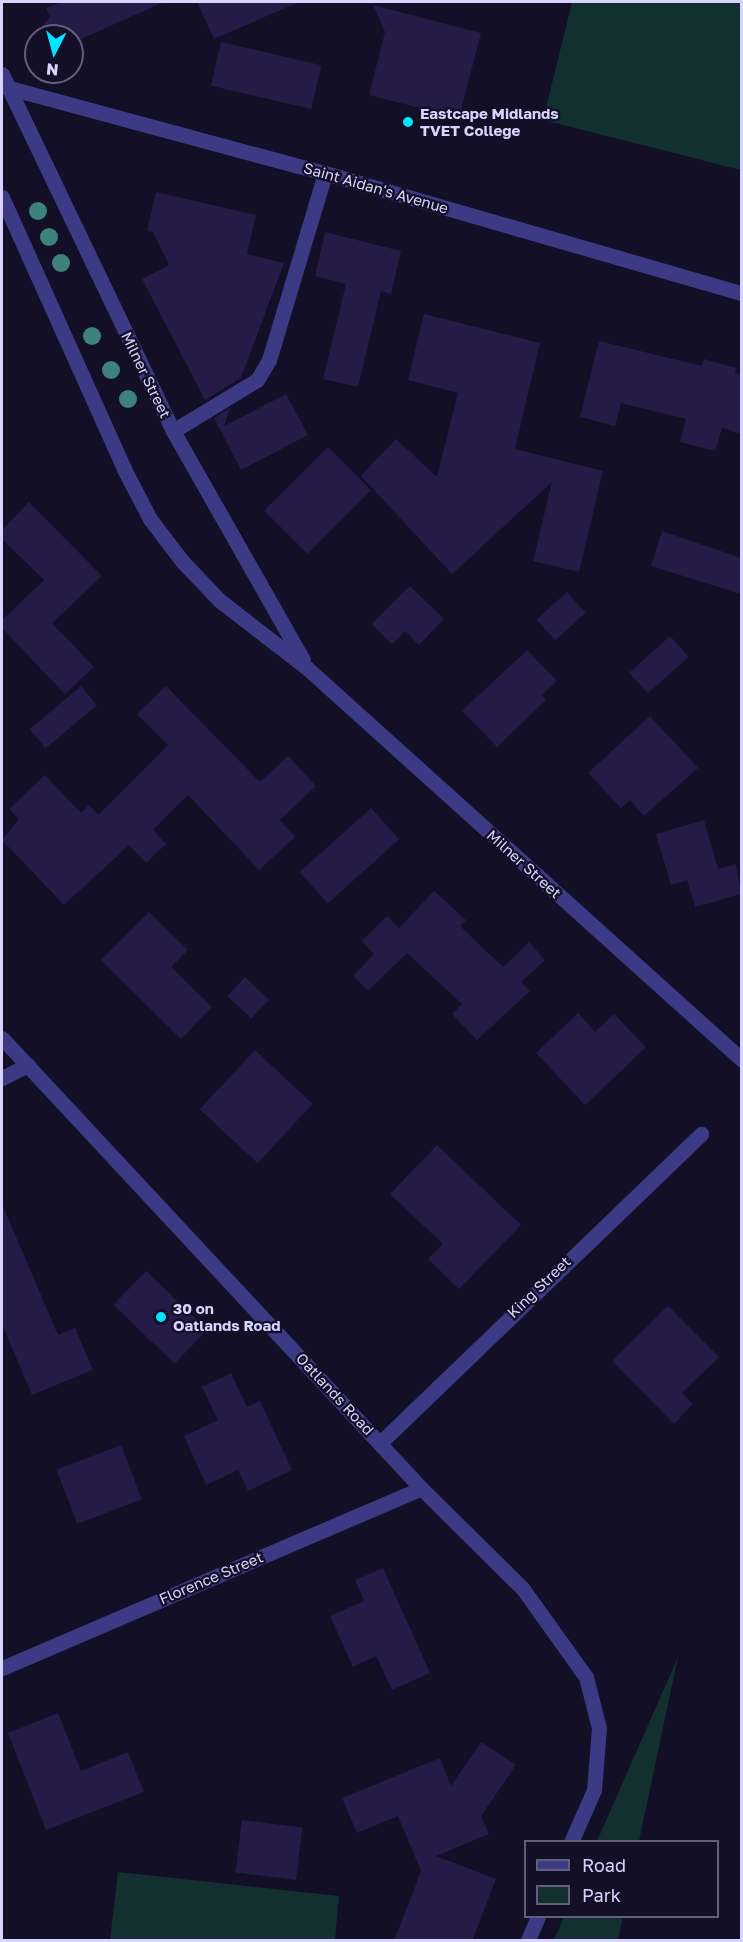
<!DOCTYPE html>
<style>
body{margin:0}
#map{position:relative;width:743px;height:1942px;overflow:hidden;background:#130f26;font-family:"Golos Text",sans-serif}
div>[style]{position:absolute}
.green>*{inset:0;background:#12302f}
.building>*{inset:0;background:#241b47;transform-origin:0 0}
.minor>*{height:15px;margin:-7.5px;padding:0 7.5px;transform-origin:7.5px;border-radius:7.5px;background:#3d3a85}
.trees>*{width:18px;height:18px;margin:-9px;border-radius:50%;background:#3d827b}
.dots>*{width:16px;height:16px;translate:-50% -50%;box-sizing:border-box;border:3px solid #130f26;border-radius:50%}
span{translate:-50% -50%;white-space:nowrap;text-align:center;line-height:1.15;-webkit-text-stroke:4.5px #130f26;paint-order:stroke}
.poi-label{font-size:15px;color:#d9d4ff;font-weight:700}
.left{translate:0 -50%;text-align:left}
.street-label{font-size:15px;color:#d9d4ff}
.frame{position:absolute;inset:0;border:3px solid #d9d4ff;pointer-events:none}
.legend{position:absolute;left:524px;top:1840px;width:195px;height:78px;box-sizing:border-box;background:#130f26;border:2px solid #625e7d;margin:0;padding:8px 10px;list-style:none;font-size:18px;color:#d9d4ff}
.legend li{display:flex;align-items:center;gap:12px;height:30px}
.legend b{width:30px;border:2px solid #625e7d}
.north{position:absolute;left:24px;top:24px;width:60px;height:60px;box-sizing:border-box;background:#130f26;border:2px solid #625e7d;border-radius:50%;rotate:186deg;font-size:16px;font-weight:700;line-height:24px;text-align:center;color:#d9d4ff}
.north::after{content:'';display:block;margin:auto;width:21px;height:27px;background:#00e5ff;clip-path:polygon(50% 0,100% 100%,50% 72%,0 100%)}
</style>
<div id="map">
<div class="green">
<div style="clip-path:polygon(572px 2px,741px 2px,741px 170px,543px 120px)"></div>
<div style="clip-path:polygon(678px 1657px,639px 1841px,597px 1841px)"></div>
<div style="clip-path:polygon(118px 1872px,339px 1896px,335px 1940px,110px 1940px)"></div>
<div style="clip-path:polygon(564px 1917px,623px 1917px,618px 1940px,554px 1940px)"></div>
</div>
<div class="building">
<div style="clip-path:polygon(62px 2px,164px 2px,72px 43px,72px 36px,34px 36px,50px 17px,46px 8px)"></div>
<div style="clip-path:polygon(197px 2px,299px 2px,214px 39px)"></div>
<div style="clip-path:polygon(373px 5px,481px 33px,459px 118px,369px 95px,385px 32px)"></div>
<div style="left:221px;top:42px;width:103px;height:45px;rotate:13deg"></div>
<div style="clip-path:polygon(156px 192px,256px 215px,247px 254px,284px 263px,241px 378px,205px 400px,142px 279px,169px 265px,153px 232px,147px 231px)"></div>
<div style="clip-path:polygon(325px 232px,401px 251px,391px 294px,381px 291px,358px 387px,323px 379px,346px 284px,315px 276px)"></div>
<div style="clip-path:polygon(424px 314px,540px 343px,515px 449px,603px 471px,579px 572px,533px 561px,552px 482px,452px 574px,361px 476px,396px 439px,437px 477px,458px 393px,408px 380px)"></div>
<div style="clip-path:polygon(599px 341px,702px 366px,704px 359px,736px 368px,735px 373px,741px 374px,741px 434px,722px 428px,715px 451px,680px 442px,686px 419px,621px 403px,615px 426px,580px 417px)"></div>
<div style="clip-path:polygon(286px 394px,308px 435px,241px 470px,214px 418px,230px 408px,224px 426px)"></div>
<div style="left:328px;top:447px;width:61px;height:90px;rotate:45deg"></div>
<div style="clip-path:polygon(29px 502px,102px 576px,52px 623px,94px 667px,65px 694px,2px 628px,2px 620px,44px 580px,2px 539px,2px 530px)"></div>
<div style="clip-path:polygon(662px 531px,741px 558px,741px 594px,651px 566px)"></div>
<div style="clip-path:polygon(410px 586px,444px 619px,419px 645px,405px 631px,392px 644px,372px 624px)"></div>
<div style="left:567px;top:592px;width:28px;height:41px;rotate:48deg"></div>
<div style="left:670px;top:636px;width:28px;height:55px;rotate:48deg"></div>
<div style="clip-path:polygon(527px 650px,557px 681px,542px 695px,546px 700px,497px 747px,462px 711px)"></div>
<div style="left:81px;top:686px;width:25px;height:67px;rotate:50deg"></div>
<div style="clip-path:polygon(166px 686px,260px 782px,288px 756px,316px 786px,280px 820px,295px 837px,259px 870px,188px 795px,153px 830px,166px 844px,146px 863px,129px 845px,64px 905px,2px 840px,19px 819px,9px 809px,45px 775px,81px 813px,89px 805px,98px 815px,168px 745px,137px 714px)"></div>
<div style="clip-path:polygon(650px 716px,698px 768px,644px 816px,630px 800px,621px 808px,588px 773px)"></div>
<div style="left:371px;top:808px;width:42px;height:96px;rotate:48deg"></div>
<div style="clip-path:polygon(704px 820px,718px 869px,736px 864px,741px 894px,695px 907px,687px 880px,671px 885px,656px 834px)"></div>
<div style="clip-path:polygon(434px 891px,466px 920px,460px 926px,503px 967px,529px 942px,545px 960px,521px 982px,530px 991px,477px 1040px,452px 1014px,462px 1004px,407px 953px,368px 991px,353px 976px,374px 954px,362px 941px,387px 916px,399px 928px)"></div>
<div style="clip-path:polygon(149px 912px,188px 950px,171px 967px,212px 1007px,181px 1039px,101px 960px)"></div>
<div style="left:245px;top:977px;width:33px;height:26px;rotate:43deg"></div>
<div style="clip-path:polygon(578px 1013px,595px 1032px,614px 1014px,646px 1047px,585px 1105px,536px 1053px)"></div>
<div style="left:255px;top:1050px;width:79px;height:81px;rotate:43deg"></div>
<div style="clip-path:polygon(437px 1145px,521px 1225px,459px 1289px,428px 1259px,443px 1244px,390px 1194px)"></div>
<div style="clip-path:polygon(2px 1204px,58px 1335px,75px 1328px,93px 1370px,32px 1395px,2px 1324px)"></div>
<div style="left:146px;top:1271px;width:85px;height:47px;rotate:44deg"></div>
<div style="clip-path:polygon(668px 1306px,719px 1357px,682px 1393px,693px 1404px,674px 1424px,612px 1361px)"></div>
<div style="clip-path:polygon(231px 1373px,247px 1407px,260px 1401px,292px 1470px,248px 1491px,238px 1470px,206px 1485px,184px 1436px,218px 1420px,202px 1387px)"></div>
<div style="left:121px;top:1445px;width:58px;height:69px;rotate:69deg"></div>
<div style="clip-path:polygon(383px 1568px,430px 1673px,392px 1690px,376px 1656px,353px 1667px,330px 1616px,364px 1601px,355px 1580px)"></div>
<div style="clip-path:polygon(58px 1713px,81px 1771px,128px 1752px,144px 1792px,46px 1830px,8px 1733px)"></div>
<div style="clip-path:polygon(481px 1742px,516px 1765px,481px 1816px,489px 1834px,436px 1856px,496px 1879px,472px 1941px,394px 1941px,421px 1871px,398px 1816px,357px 1833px,342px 1798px,440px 1758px,451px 1786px)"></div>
<div style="left:242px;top:1820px;width:61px;height:53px;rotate:7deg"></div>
</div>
<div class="minor">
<div style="left:2px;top:74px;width:396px;rotate:64.4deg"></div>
<div style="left:173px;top:431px;width:263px;rotate:60.4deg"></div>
<div style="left:2px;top:86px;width:335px;rotate:15.1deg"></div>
<div style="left:325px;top:173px;width:434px;rotate:16.1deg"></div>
<div style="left:2px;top:197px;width:298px;rotate:65.8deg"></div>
<div style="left:124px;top:469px;width:56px;rotate:62.5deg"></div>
<div style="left:150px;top:519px;width:53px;rotate:52.7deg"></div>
<div style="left:182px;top:561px;width:54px;rotate:46.5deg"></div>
<div style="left:219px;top:600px;width:111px;rotate:37.7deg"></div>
<div style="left:307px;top:668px;width:586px;rotate:42.02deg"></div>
<div style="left:173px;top:431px;width:98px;rotate:-31.3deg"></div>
<div style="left:257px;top:380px;width:23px;rotate:-59deg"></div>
<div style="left:269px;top:360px;width:195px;rotate:-73.3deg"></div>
<div style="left:2px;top:1038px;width:615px;rotate:47.04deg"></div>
<div style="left:421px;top:1488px;width:144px;rotate:44.7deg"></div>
<div style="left:523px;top:1589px;width:108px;rotate:54.4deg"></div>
<div style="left:586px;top:1677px;width:53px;rotate:75.7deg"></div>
<div style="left:599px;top:1728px;width:62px;rotate:94.6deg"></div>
<div style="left:594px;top:1790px;width:57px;rotate:113.9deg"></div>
<div style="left:2px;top:1078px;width:29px;rotate:-27deg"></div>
<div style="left:380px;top:1443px;width:446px;rotate:-43.9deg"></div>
<div style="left:2px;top:1668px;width:456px;rotate:-23.2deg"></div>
<div style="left:528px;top:1940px;width:26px;rotate:-67deg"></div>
</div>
<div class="trees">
<div style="left:38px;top:211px"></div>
<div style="left:49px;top:237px"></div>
<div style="left:61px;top:263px"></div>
<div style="left:92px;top:336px"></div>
<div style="left:111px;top:370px"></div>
<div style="left:128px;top:399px"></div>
</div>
<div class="dots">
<div style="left:408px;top:122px;background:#00e5ff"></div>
<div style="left:161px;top:1317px;background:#00e5ff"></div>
</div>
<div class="poi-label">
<span class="left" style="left:420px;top:122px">Eastcape Midlands<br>TVET College</span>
<span class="left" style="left:173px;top:1317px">30 on<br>Oatlands Road</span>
</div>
<div class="street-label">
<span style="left:376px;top:188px;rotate:16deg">Saint Aidan's Avenue</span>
<span style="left:146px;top:375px;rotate:64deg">Milner Street</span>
<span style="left:524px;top:864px;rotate:42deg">Milner Street</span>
<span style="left:539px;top:1287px;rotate:-44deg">King Street</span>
<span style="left:335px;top:1394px;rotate:47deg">Oatlands Road</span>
<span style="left:211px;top:1578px;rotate:-23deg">Florence Street</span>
</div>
<div class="frame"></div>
<ul class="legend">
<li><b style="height:8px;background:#3d3a85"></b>Road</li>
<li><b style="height:16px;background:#12302f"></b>Park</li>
</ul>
<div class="north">N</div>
</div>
